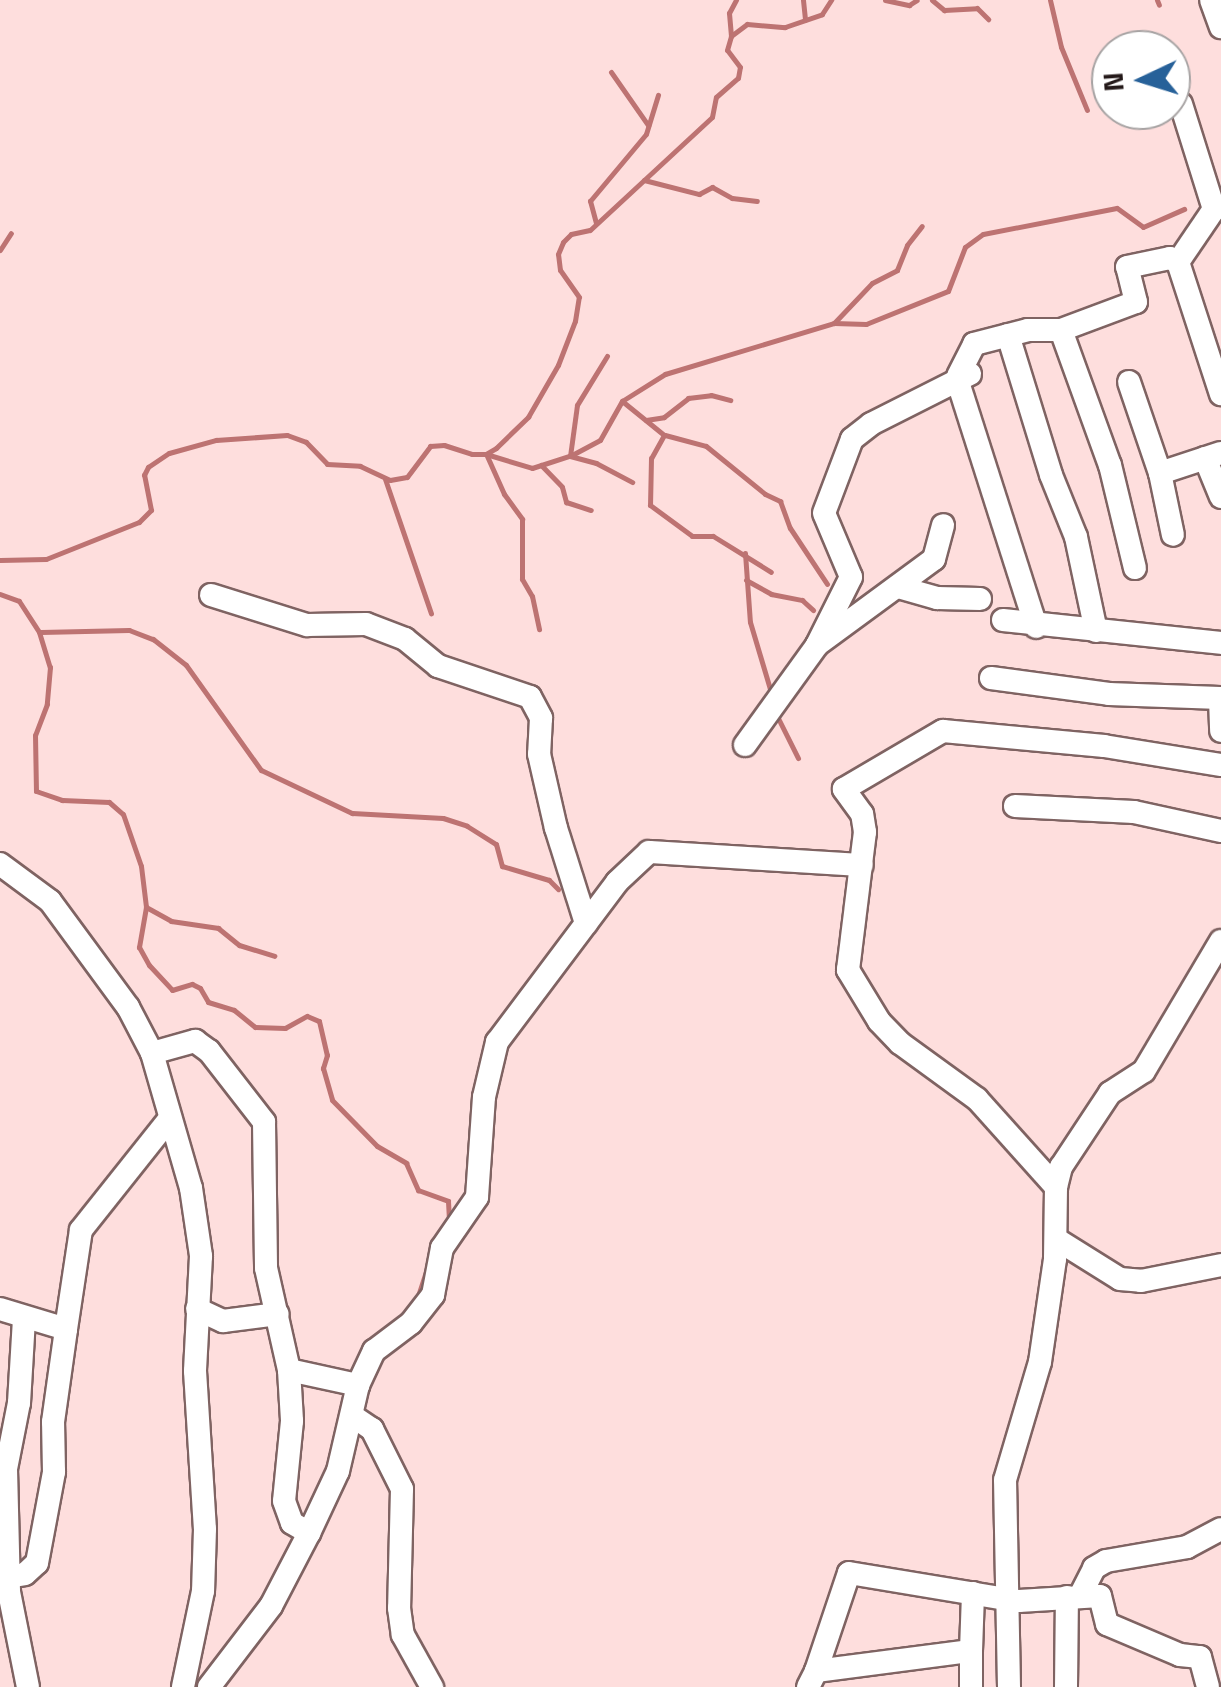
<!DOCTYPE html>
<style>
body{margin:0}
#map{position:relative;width:1221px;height:1687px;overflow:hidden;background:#fededd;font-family:"Titillium Web",sans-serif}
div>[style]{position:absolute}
.stream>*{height:5px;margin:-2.5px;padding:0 2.5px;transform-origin:2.5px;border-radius:2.5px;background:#bd7372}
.roads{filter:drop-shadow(2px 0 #7f6362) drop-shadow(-2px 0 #7f6362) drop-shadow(0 2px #7f6362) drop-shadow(0 -2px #7f6362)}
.minor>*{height:22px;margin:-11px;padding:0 11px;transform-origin:11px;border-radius:11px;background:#fff}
span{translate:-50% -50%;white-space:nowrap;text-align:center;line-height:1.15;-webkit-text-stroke:8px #fff;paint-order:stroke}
.north{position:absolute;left:1091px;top:30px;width:100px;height:100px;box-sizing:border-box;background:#fff;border:2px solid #a7a3a3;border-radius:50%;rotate:266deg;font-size:28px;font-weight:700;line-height:40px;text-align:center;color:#241919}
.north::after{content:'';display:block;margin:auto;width:35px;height:45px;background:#276199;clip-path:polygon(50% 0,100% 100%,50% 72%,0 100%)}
</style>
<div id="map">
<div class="stream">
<div style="left:803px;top:0;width:20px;rotate:84deg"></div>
<div style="left:885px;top:0;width:25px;rotate:12deg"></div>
<div style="left:909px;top:5px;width:9px;rotate:-32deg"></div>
<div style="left:932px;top:0;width:16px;rotate:40deg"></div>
<div style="left:944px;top:10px;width:33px;rotate:-3deg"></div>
<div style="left:977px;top:8px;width:16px;rotate:45deg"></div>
<div style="left:1050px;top:0;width:48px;rotate:76.8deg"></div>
<div style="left:1061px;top:47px;width:68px;rotate:67.6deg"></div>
<div style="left:1157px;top:0;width:5px;rotate:68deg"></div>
<div style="left:731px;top:36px;width:23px;rotate:-95deg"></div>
<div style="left:729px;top:13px;width:15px;rotate:-62deg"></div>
<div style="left:611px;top:72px;width:65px;rotate:55.1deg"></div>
<div style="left:644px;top:180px;width:57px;rotate:14.3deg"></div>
<div style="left:699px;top:194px;width:15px;rotate:-28deg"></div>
<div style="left:712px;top:187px;width:23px;rotate:29deg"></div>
<div style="left:732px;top:198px;width:25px;rotate:7deg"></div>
<div style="left:596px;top:223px;width:23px;rotate:-105deg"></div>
<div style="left:590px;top:201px;width:87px;rotate:-50.1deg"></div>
<div style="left:646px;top:134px;width:41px;rotate:-72.9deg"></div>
<div style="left:0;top:250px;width:20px;rotate:-57deg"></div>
<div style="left:834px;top:323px;width:55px;rotate:-46.5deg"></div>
<div style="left:872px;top:283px;width:28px;rotate:-27deg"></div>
<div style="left:897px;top:270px;width:27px;rotate:-68deg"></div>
<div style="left:907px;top:245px;width:24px;rotate:-52deg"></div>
<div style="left:607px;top:356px;width:57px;rotate:121.5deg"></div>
<div style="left:577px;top:405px;width:51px;rotate:97.8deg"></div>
<div style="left:570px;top:456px;width:27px;rotate:15deg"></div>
<div style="left:596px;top:463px;width:41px;rotate:27.8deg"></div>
<div style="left:622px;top:401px;width:54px;rotate:39deg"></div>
<div style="left:664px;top:435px;width:26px;rotate:119deg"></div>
<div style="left:651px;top:458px;width:47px;rotate:91.2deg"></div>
<div style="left:650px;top:505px;width:52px;rotate:36.4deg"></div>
<div style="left:692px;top:536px;width:21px"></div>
<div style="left:713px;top:536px;width:68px;rotate:31.8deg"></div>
<div style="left:646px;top:420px;width:18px;rotate:-9deg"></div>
<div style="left:664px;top:417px;width:31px;rotate:-38deg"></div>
<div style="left:688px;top:398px;width:23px;rotate:-7deg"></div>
<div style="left:711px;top:395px;width:20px;rotate:15deg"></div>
<div style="left:665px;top:435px;width:42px;rotate:15deg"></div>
<div style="left:706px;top:446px;width:76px;rotate:39.1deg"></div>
<div style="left:765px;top:494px;width:17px;rotate:25deg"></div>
<div style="left:780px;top:501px;width:29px;rotate:70deg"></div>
<div style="left:790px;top:528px;width:67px;rotate:56.5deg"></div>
<div style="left:486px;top:454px;width:48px;rotate:16.9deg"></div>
<div style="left:532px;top:468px;width:40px;rotate:-18deg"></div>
<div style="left:570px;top:456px;width:34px;rotate:-28deg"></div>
<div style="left:600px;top:440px;width:45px;rotate:-60.6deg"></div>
<div style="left:622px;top:401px;width:51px;rotate:-32.1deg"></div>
<div style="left:665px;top:374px;width:177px;rotate:-16.8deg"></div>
<div style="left:834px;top:323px;width:32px;rotate:2deg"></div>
<div style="left:866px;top:324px;width:88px;rotate:-21.9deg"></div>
<div style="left:948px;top:291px;width:47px;rotate:-68.9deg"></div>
<div style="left:965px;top:247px;width:22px;rotate:-36deg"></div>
<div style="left:983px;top:234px;width:136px;rotate:-11deg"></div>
<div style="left:1117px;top:208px;width:32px;rotate:36deg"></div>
<div style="left:1143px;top:227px;width:45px;rotate:-23.7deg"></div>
<div style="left:487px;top:456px;width:42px;rotate:65.9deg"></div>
<div style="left:504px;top:494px;width:31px;rotate:54deg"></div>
<div style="left:522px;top:519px;width:60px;rotate:90deg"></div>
<div style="left:522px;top:579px;width:20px;rotate:60deg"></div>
<div style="left:532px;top:596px;width:34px;rotate:78deg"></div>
<div style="left:541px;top:465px;width:30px;rotate:46deg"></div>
<div style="left:562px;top:487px;width:16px;rotate:75deg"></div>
<div style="left:566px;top:502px;width:26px;rotate:18deg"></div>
<div style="left:385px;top:479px;width:142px;rotate:71.1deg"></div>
<div style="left:745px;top:553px;width:69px;rotate:85.9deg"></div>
<div style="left:750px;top:622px;width:77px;rotate:73.4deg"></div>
<div style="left:0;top:560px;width:46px;rotate:-1.2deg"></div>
<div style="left:46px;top:559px;width:100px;rotate:-21.7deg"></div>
<div style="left:139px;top:522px;width:17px;rotate:-45deg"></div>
<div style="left:151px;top:510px;width:36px;rotate:-101deg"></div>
<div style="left:144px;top:475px;width:9px;rotate:-63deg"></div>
<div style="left:148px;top:467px;width:25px;rotate:-34deg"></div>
<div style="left:169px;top:453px;width:49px;rotate:-15.5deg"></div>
<div style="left:216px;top:440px;width:71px;rotate:-4deg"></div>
<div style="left:287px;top:435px;width:20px;rotate:20deg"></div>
<div style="left:306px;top:442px;width:30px;rotate:46deg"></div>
<div style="left:327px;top:464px;width:33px;rotate:3deg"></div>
<div style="left:360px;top:466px;width:33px;rotate:25deg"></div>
<div style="left:390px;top:480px;width:17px;rotate:-10deg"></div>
<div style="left:407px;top:477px;width:39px;rotate:-53deg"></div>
<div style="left:430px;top:446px;width:14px;rotate:-4deg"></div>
<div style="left:444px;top:445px;width:29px;rotate:18deg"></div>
<div style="left:472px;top:454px;width:14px"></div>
<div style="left:486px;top:454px;width:12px;rotate:-31deg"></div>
<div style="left:496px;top:448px;width:45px;rotate:-44.1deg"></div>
<div style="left:528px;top:417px;width:60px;rotate:-60deg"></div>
<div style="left:558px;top:365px;width:47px;rotate:-68.9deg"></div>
<div style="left:575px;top:321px;width:24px;rotate:-81deg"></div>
<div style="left:579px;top:297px;width:33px;rotate:-125deg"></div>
<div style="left:560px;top:270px;width:16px;rotate:-97deg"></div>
<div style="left:558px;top:254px;width:13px;rotate:-67deg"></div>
<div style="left:563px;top:242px;width:11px;rotate:-45deg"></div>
<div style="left:571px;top:234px;width:19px;rotate:-12deg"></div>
<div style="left:590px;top:230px;width:166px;rotate:-42.8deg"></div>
<div style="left:712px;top:117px;width:20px;rotate:-79deg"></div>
<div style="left:716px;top:97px;width:29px;rotate:-41deg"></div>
<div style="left:738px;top:78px;width:11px;rotate:-80deg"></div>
<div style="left:740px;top:67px;width:21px;rotate:-127deg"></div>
<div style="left:727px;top:50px;width:15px;rotate:-74deg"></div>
<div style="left:731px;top:36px;width:20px;rotate:-37deg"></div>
<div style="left:747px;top:24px;width:38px;rotate:5deg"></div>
<div style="left:785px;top:27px;width:39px;rotate:-19deg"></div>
<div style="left:822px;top:14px;width:17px;rotate:-57deg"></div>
<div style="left:746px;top:580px;width:29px;rotate:29deg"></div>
<div style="left:771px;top:594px;width:32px;rotate:11deg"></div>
<div style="left:802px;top:600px;width:15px;rotate:42deg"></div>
<div style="left:0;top:594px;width:20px;rotate:20deg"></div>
<div style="left:19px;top:601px;width:37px;rotate:57deg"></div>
<div style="left:39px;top:632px;width:37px;rotate:73deg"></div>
<div style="left:50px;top:667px;width:37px;rotate:95deg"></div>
<div style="left:47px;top:704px;width:33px;rotate:111deg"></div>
<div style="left:35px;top:735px;width:56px;rotate:89deg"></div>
<div style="left:36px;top:791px;width:28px;rotate:19deg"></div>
<div style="left:62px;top:800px;width:47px;rotate:2.4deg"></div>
<div style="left:109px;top:802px;width:18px;rotate:41deg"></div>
<div style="left:123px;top:814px;width:55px;rotate:70.9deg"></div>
<div style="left:141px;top:866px;width:41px;rotate:83deg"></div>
<div style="left:146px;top:907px;width:41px;rotate:99.9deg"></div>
<div style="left:139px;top:947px;width:21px;rotate:61deg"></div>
<div style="left:149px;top:965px;width:34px;rotate:47deg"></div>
<div style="left:172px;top:990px;width:21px;rotate:-17deg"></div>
<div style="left:192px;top:984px;width:9px;rotate:27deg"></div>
<div style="left:200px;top:988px;width:16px;rotate:60deg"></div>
<div style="left:208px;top:1002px;width:27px;rotate:17deg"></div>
<div style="left:234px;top:1010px;width:27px;rotate:39deg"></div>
<div style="left:255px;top:1027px;width:30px;rotate:2deg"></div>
<div style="left:285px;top:1028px;width:25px;rotate:-29deg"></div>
<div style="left:307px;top:1016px;width:13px;rotate:23deg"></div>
<div style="left:319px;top:1021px;width:35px;rotate:77deg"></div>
<div style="left:327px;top:1055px;width:14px;rotate:107deg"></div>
<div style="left:323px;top:1068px;width:33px;rotate:74deg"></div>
<div style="left:332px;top:1100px;width:64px;rotate:45.6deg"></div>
<div style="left:377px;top:1146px;width:34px;rotate:30deg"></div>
<div style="left:406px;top:1163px;width:30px;rotate:66deg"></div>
<div style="left:418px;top:1190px;width:32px;rotate:20deg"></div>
<div style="left:448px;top:1201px;width:19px;rotate:87deg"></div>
<div style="left:41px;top:632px;width:88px;rotate:-1.3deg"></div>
<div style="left:129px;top:630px;width:26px;rotate:21deg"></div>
<div style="left:153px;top:639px;width:42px;rotate:38.2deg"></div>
<div style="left:186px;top:665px;width:129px;rotate:54.5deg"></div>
<div style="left:261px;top:770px;width:101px;rotate:25.3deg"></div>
<div style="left:352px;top:813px;width:91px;rotate:3.1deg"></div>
<div style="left:443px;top:818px;width:25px;rotate:18deg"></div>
<div style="left:467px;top:826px;width:34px;rotate:32deg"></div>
<div style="left:496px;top:844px;width:23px;rotate:75deg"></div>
<div style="left:502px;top:866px;width:49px;rotate:16.6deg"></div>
<div style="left:549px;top:880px;width:13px;rotate:45deg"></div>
<div style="left:777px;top:716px;width:47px;rotate:63.4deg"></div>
<div style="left:146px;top:907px;width:29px;rotate:29deg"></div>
<div style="left:171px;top:921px;width:48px;rotate:8.5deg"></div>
<div style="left:218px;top:928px;width:27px;rotate:39deg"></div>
<div style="left:239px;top:945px;width:37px;rotate:17deg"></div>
<div style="left:417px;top:1299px;width:29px;rotate:-72deg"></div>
</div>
<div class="roads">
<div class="minor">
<div style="left:1211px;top:0;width:29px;rotate:70deg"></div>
<div style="left:1181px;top:104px;width:110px;rotate:72.6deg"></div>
<div style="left:1214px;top:209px;width:7px;rotate:-16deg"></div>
<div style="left:1178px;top:262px;width:139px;rotate:72deg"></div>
<div style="left:1061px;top:330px;width:144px;rotate:70.1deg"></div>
<div style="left:1110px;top:465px;width:106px;rotate:76.4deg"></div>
<div style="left:1008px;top:335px;width:146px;rotate:72.9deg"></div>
<div style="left:1051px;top:475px;width:67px;rotate:68deg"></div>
<div style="left:1076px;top:537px;width:96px;rotate:78deg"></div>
<div style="left:958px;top:376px;width:36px;rotate:-63deg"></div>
<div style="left:974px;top:344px;width:56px;rotate:-14.5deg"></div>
<div style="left:1028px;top:330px;width:33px"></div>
<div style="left:1061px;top:330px;width:80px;rotate:-20.5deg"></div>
<div style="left:1136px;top:302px;width:36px;rotate:-104deg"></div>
<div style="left:1127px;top:267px;width:44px;rotate:-11.8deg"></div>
<div style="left:1170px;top:258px;width:9px;rotate:27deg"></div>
<div style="left:1178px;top:262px;width:64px;rotate:-55.8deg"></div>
<div style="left:958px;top:382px;width:257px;rotate:72.3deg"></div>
<div style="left:1129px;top:382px;width:96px;rotate:71.2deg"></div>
<div style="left:1160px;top:473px;width:63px;rotate:78.2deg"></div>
<div style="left:1205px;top:458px;width:42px;rotate:67.7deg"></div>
<div style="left:1160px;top:473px;width:64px;rotate:-18.2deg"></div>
<div style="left:898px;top:587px;width:41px;rotate:15.8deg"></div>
<div style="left:937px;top:598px;width:43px;rotate:1.3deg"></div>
<div style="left:211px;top:595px;width:101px;rotate:17.4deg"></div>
<div style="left:307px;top:625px;width:59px;rotate:-1deg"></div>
<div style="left:366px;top:624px;width:42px;rotate:21deg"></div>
<div style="left:405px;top:639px;width:43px;rotate:39.3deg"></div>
<div style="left:438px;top:666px;width:97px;rotate:18.6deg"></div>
<div style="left:530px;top:697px;width:24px;rotate:62deg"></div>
<div style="left:541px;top:718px;width:36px;rotate:93deg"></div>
<div style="left:539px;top:754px;width:76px;rotate:77.1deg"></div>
<div style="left:556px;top:828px;width:100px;rotate:72.5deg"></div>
<div style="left:1003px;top:620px;width:219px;rotate:6deg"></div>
<div style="left:817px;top:645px;width:76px;rotate:-63.4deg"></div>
<div style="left:851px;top:577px;width:69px;rotate:-112.9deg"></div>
<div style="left:824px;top:513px;width:79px;rotate:-69.3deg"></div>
<div style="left:852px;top:439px;width:24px;rotate:-38deg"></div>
<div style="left:871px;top:424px;width:111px;rotate:-26.8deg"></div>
<div style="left:991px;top:678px;width:119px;rotate:7.7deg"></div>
<div style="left:1109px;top:694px;width:111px;rotate:2.1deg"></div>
<div style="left:1220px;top:698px;width:33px;rotate:88deg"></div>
<div style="left:745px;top:745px;width:123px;rotate:-54.2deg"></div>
<div style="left:817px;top:645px;width:145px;rotate:-36.3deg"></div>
<div style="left:934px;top:559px;width:35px;rotate:-75deg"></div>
<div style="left:1015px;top:806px;width:119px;rotate:2.9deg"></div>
<div style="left:1134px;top:812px;width:89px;rotate:12.3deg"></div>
<div style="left:0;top:864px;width:62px;rotate:36.5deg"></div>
<div style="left:50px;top:901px;width:132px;rotate:53.7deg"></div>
<div style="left:128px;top:1007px;width:52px;rotate:62.4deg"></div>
<div style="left:152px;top:1053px;width:141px;rotate:73.9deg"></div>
<div style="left:191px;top:1188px;width:69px;rotate:81.6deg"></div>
<div style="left:201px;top:1256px;width:115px;rotate:93deg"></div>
<div style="left:195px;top:1371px;width:158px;rotate:86.4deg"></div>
<div style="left:205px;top:1529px;width:62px;rotate:91.8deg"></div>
<div style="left:203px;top:1591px;width:98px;rotate:101.8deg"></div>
<div style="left:152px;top:1053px;width:45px;rotate:-15.6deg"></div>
<div style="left:195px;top:1041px;width:17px;rotate:36deg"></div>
<div style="left:209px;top:1051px;width:90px;rotate:52.2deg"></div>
<div style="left:264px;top:1122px;width:146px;rotate:89.2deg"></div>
<div style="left:266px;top:1268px;width:105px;rotate:77.3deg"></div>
<div style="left:289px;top:1370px;width:71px;rotate:12.3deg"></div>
<div style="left:1056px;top:1187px;width:118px;rotate:-131.9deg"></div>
<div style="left:977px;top:1099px;width:95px;rotate:-144deg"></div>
<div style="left:900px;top:1043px;width:30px;rotate:-134deg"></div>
<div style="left:879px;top:1021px;width:60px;rotate:-121.3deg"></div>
<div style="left:848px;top:970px;width:139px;rotate:-83deg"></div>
<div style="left:865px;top:832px;width:18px;rotate:-99deg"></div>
<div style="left:862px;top:814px;width:31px;rotate:-126deg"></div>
<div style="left:844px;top:789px;width:115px;rotate:-30.4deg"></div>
<div style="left:943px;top:731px;width:162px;rotate:5.3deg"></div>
<div style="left:1104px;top:746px;width:119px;rotate:9.2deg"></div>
<div style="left:1056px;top:1239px;width:75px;rotate:32deg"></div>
<div style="left:1120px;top:1279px;width:21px;rotate:5deg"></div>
<div style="left:1141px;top:1281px;width:82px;rotate:-11.3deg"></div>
<div style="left:0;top:1309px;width:69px;rotate:16.9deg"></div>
<div style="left:66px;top:1329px;width:100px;rotate:-81.4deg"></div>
<div style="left:81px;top:1230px;width:143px;rotate:-51.5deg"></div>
<div style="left:197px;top:1309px;width:29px;rotate:25deg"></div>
<div style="left:223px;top:1321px;width:55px;rotate:-7.3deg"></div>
<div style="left:289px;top:1370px;width:51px;rotate:86.6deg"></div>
<div style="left:292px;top:1421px;width:80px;rotate:95.7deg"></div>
<div style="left:284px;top:1501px;width:23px;rotate:70deg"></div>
<div style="left:292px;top:1523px;width:20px;rotate:30deg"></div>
<div style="left:354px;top:1417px;width:22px;rotate:34deg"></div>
<div style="left:372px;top:1429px;width:67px;rotate:63.4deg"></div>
<div style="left:402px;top:1489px;width:119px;rotate:91.4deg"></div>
<div style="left:399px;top:1608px;width:27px;rotate:82deg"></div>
<div style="left:403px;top:1635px;width:60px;rotate:60.9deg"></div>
<div style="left:0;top:1469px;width:6px"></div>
<div style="left:6px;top:1469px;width:67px;rotate:-78.9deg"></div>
<div style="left:19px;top:1403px;width:85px;rotate:-86.6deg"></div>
<div style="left:6px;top:1469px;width:123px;rotate:88.6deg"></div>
<div style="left:9px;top:1592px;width:97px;rotate:78.7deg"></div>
<div style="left:8px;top:1577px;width:17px;rotate:-10deg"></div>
<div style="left:25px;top:1574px;width:16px;rotate:-43deg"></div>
<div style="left:37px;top:1563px;width:93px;rotate:-79.4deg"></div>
<div style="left:54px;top:1472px;width:50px;rotate:-91.1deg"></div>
<div style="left:53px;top:1422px;width:94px;rotate:-82deg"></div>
<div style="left:1080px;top:1596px;width:31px;rotate:-63deg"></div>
<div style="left:1094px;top:1568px;width:14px;rotate:-30deg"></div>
<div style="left:1106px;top:1561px;width:82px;rotate:-9.8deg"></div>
<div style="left:1187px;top:1547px;width:38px;rotate:-28deg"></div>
<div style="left:816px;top:1671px;width:103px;rotate:-71.4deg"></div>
<div style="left:849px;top:1573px;width:172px;rotate:9.4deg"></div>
<div style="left:1019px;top:1601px;width:81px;rotate:-3.5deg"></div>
<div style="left:1100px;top:1596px;width:29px;rotate:76deg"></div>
<div style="left:1107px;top:1624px;width:79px;rotate:23deg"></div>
<div style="left:1180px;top:1655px;width:20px;rotate:6deg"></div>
<div style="left:1200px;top:1657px;width:31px;rotate:75deg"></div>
<div style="left:209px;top:1687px;width:102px;rotate:-52.6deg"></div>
<div style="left:271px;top:1606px;width:82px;rotate:-62.5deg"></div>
<div style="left:309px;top:1533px;width:68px;rotate:-64.9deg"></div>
<div style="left:338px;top:1471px;width:88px;rotate:-76.9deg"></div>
<div style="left:358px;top:1385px;width:38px;rotate:-65deg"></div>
<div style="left:374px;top:1351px;width:46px;rotate:-37.1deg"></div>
<div style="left:411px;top:1323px;width:36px;rotate:-52deg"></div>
<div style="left:433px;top:1295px;width:48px;rotate:-79.2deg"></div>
<div style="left:442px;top:1248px;width:62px;rotate:-55.5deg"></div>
<div style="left:477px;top:1197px;width:100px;rotate:-86deg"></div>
<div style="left:484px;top:1097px;width:57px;rotate:-76.7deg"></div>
<div style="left:497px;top:1042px;width:200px;rotate:-53.1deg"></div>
<div style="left:617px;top:882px;width:44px;rotate:-43.2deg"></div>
<div style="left:649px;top:852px;width:213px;rotate:3.5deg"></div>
<div style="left:808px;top:1687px;width:18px;rotate:-63deg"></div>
<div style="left:816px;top:1671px;width:156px;rotate:-7.4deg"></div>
<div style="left:971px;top:1651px;width:58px;rotate:-88deg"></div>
<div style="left:971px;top:1687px;width:36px;rotate:-90deg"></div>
<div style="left:1009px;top:1687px;width:207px;rotate:-91.1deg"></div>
<div style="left:1005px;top:1480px;width:123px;rotate:-73.5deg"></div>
<div style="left:1040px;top:1362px;width:104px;rotate:-81.7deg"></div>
<div style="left:1055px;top:1259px;width:72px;rotate:-89.2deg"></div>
<div style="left:1056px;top:1187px;width:21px;rotate:-76deg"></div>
<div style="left:1061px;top:1167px;width:89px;rotate:-56.5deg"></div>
<div style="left:1110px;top:1093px;width:40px;rotate:-32.9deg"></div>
<div style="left:1144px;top:1071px;width:151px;rotate:-59.4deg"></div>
<div style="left:1066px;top:1687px;width:90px;rotate:-89.4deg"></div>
</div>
</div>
<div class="north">N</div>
</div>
